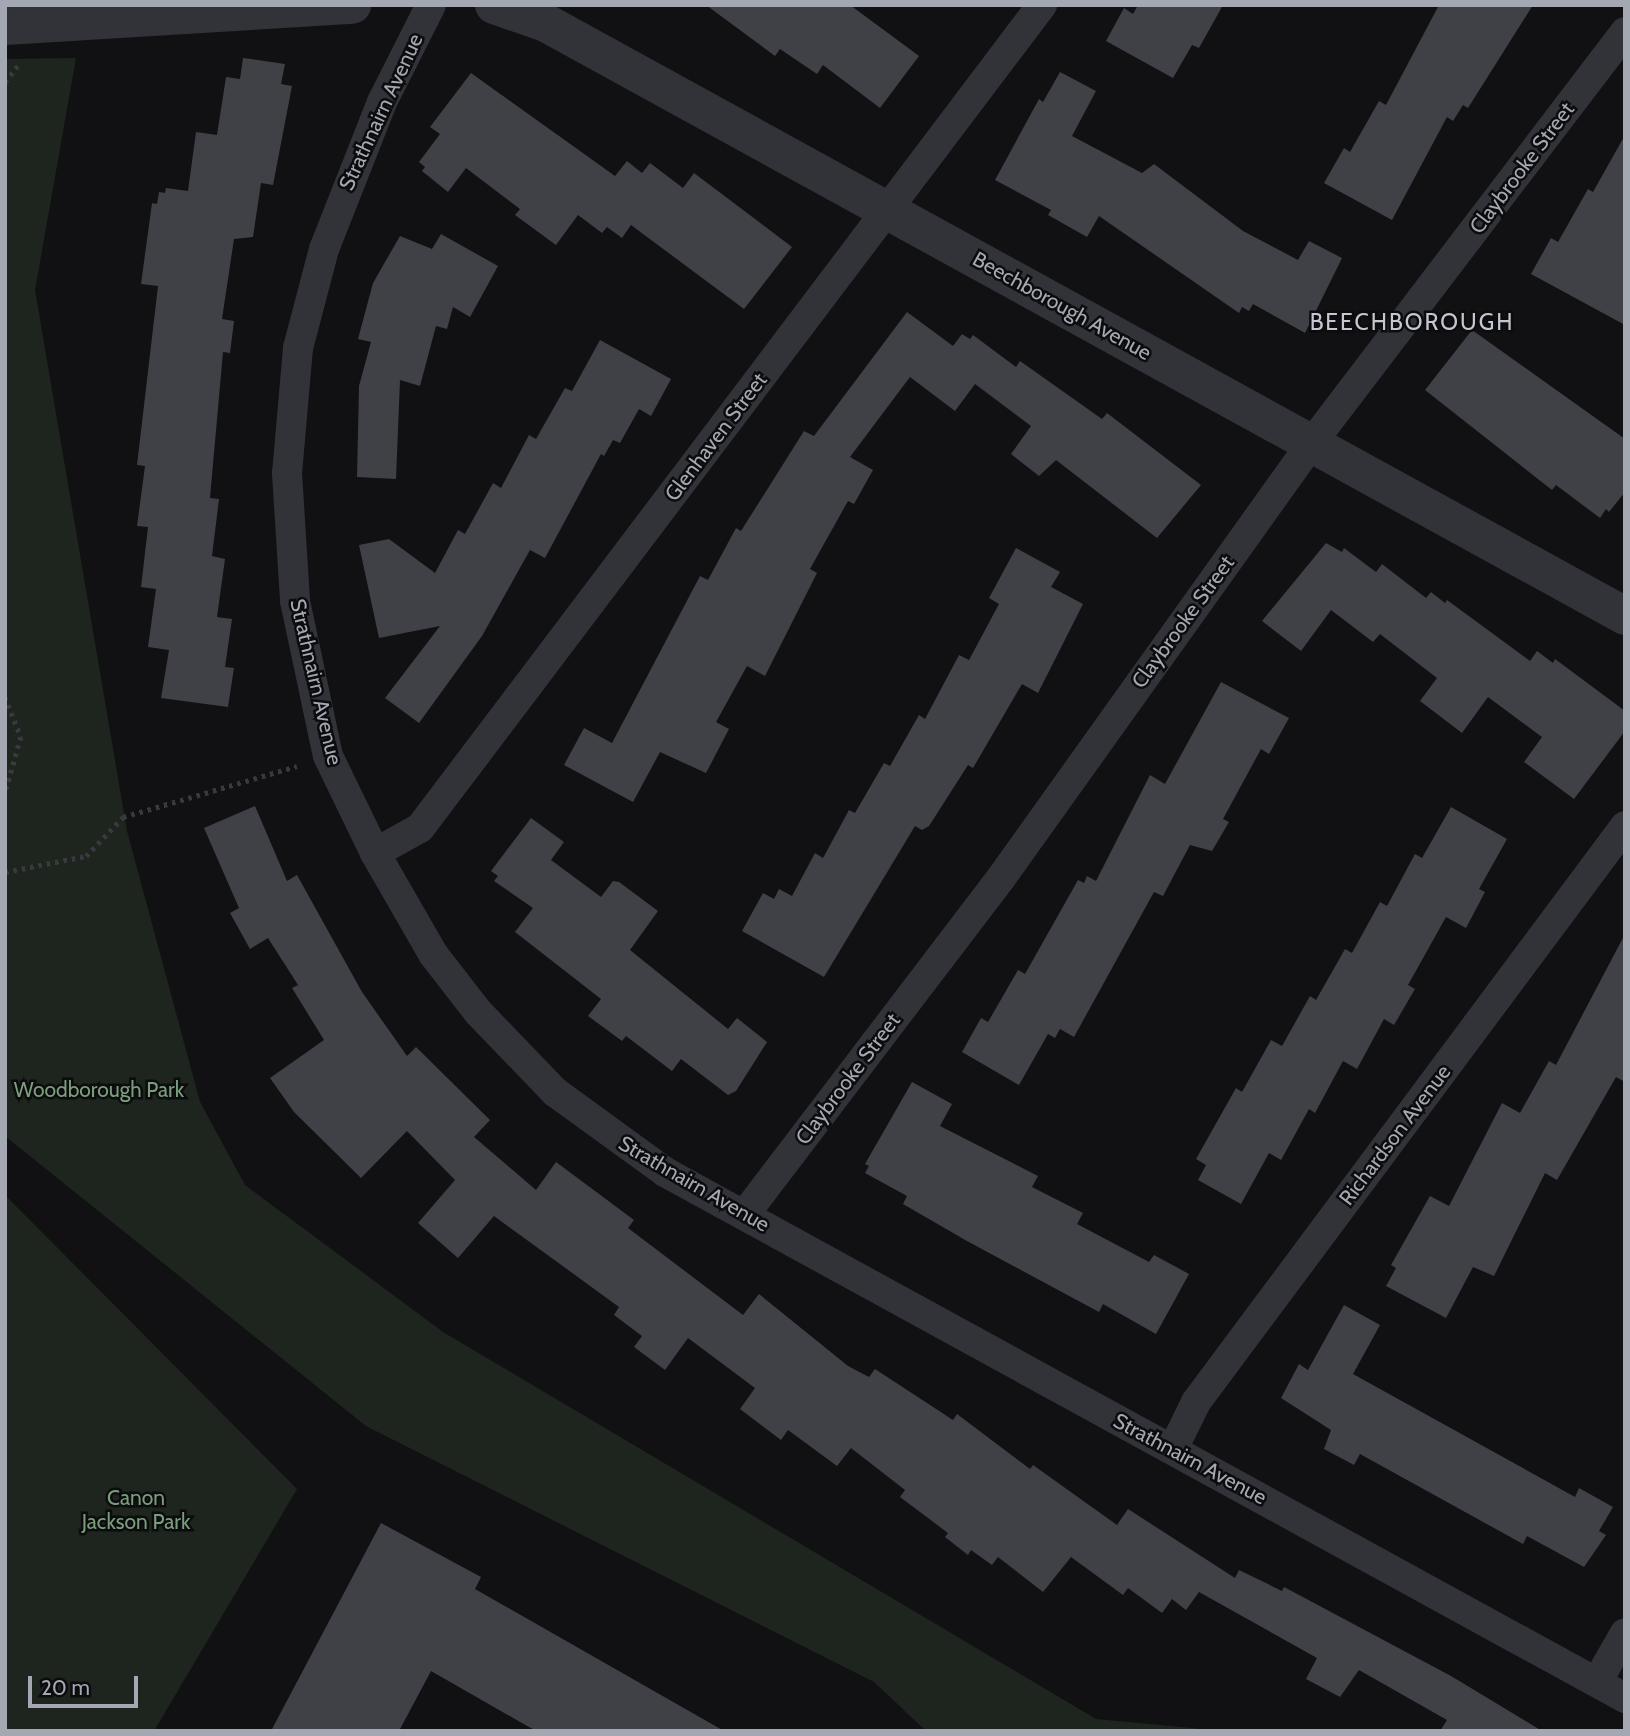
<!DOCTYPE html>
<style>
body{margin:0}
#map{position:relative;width:1630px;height:1736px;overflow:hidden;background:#111113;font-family:Cabin,sans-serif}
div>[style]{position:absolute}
.green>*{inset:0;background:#1e251f}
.building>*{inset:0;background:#404146}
.path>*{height:4.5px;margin-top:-2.25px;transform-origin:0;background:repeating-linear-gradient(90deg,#383a3f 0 3.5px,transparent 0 8.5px)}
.minor>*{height:30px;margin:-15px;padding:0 15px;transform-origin:15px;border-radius:15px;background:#323338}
.tertiary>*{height:38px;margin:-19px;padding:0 19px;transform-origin:19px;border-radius:19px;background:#323338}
span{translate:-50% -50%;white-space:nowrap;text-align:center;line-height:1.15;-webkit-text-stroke:5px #0c0c0e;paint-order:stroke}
.street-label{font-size:21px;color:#a3a8b3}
.park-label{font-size:21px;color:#7a9e7c}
.neighbourhood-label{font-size:23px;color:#c4c7cf;letter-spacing:2px}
.frame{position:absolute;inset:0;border:7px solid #a3a8b3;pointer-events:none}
.scale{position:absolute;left:28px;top:1676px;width:110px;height:32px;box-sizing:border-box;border:4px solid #a3a8b3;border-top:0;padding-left:9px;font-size:21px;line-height:24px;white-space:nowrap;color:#a3a8b3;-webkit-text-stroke:5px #0c0c0e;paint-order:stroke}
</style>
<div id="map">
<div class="green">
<div style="clip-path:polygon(76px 58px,35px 290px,127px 831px,200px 1102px,245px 1185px,443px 1332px,1096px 1719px,1223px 1731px,926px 1731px,874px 1682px,366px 1426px,5px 1136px,5px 59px)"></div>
<div style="clip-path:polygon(5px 1195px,297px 1489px,154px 1731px,5px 1731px)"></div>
</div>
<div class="building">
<div style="clip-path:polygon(706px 5px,850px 5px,919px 56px,880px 108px,823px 65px,817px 74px,780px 49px,775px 56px)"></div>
<div style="clip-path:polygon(1138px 5px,1223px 5px,1199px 48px,1192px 45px,1173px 78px,1106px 41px,1124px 8px,1133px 14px)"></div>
<div style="clip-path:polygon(1439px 5px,1533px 5px,1468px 108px,1463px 105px,1453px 121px,1447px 117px,1392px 220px,1324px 183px,1344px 148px,1350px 152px,1379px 101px,1386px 105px)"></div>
<div style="clip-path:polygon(243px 58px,285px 64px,281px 84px,292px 86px,273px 185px,261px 183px,253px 237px,234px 239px,222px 319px,234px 321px,230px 353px,223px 352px,210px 498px,219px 499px,212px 556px,225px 559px,217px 617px,232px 619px,225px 667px,234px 668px,228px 707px,161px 698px,169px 650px,148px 647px,156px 589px,141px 587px,148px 527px,137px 526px,145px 466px,137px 465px,158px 286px,141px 284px,152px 203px,157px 204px,159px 192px,165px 193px,166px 188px,188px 191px,196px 132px,217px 135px,226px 77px,240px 79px)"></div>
<div style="clip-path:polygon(1060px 72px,1096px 91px,1072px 136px,1142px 173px,1154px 164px,1243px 231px,1298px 260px,1309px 241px,1342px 258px,1305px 333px,1253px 304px,1249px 311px,1242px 307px,1239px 313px,1099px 216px,1087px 237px,1048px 215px,1051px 210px,995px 180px,1039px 99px,1043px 102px)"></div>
<div style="clip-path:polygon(471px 73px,615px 176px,627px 161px,642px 173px,650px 163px,683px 188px,694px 173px,792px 247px,744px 309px,631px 225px,622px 238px,607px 227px,602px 233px,578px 215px,556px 245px,515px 215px,520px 209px,466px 168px,448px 192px,422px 171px,425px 167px,419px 162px,440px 134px,430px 127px)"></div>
<div style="clip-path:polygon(1625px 135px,1625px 325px,1531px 274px,1551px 238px,1558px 242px,1588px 189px,1593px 192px)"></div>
<div style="clip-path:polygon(441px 234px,498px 266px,470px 317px,453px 307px,447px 329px,436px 326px,420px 386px,400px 380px,396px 479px,357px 477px,359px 386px,371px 342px,358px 339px,373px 283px,400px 236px,432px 249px)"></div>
<div style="clip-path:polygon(907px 312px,953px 346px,962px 334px,970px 339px,973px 335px,1016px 367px,1020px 361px,1102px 419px,1107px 413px,1201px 485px,1157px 538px,1056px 460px,1039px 476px,1011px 454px,1031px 426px,975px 384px,955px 411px,910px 377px,850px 457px,873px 470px,854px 504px,848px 501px,810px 569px,817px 573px,765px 676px,747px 666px,716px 722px,729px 729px,706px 773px,660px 752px,633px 802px,564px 765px,584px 728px,612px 743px,700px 576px,708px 580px,736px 528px,741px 531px,804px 431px,814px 436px)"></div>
<div style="clip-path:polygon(1472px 330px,1625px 439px,1625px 492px,1609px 512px,1606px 509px,1600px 518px,1556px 485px,1552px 490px,1425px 390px)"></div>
<div style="clip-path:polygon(600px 340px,671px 379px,651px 416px,639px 409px,620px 443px,613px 440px,604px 456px,601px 454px,545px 558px,530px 550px,482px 636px,419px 723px,385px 698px,440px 626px,379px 638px,359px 545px,389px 539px,435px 573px,458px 530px,465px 534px,493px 483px,501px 488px,529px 435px,536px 439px,565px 388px,572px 391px)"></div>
<div style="clip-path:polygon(1326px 543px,1342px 552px,1344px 548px,1376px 572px,1382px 564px,1426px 598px,1431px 592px,1445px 603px,1447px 600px,1530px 661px,1537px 651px,1553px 663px,1555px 659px,1625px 711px,1625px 731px,1574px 799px,1524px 762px,1542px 737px,1488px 697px,1462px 733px,1420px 701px,1437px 678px,1380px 634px,1373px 642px,1331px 610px,1301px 651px,1262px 621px)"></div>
<div style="clip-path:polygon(1016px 548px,1060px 572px,1051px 587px,1083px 604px,1038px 693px,1022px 684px,973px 768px,968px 765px,929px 826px,922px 830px,915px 826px,824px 977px,742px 931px,763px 893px,774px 899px,779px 889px,792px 896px,815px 853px,823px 858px,849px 810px,855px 813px,884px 763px,890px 766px,919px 715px,925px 719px,959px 655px,969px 660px,999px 604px,989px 598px)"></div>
<div style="clip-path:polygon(1221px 682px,1289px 718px,1269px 754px,1261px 749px,1223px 819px,1229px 822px,1212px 851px,1190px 845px,1163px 896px,1154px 892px,1074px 1037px,1060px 1029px,1055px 1038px,1048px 1034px,1019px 1085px,962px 1052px,981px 1018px,988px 1022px,1018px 970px,1025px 974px,1078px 880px,1084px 883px,1087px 876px,1096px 881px,1150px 775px,1165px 784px)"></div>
<div style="clip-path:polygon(255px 806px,287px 881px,297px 875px,362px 992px,407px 1056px,416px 1047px,490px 1120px,474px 1137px,536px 1190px,556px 1162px,634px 1220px,628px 1228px,743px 1315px,759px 1294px,848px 1366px,869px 1377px,875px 1369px,953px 1420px,957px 1414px,1030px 1469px,1033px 1465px,1117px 1525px,1128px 1509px,1235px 1578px,1239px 1570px,1282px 1591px,1284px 1587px,1451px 1676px,1542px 1731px,1440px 1731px,1447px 1720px,1359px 1670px,1340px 1697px,1306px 1679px,1317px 1658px,1199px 1592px,1186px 1610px,1172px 1599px,1162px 1613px,1128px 1588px,1123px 1595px,1071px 1557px,1043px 1592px,998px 1557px,992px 1565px,971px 1550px,968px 1555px,945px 1537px,948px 1533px,900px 1497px,905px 1490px,851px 1448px,837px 1466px,788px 1430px,781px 1440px,740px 1409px,755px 1388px,688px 1338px,665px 1370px,634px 1347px,642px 1336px,614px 1315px,619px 1307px,494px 1216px,458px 1258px,418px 1223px,455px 1180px,407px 1131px,361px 1178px,294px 1112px,270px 1078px,324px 1040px,292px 988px,298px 985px,268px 938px,250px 949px,230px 913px,239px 908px,204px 828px)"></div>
<div style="clip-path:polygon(1451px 807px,1507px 839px,1479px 889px,1485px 892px,1466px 928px,1446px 917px,1408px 985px,1415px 989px,1394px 1025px,1384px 1019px,1357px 1069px,1343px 1061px,1315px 1113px,1309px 1109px,1281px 1160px,1269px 1153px,1241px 1204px,1198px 1180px,1206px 1165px,1196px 1159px,1236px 1088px,1242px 1092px,1271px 1040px,1282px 1046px,1310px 996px,1316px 1000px,1345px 949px,1352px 953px,1380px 902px,1387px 906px,1415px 854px,1422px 858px)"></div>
<div style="clip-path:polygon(531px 818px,564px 842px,551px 860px,601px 897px,613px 881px,619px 882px,658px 911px,630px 950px,728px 1029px,737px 1018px,767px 1042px,736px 1091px,728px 1095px,681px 1059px,672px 1071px,626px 1036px,622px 1041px,588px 1016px,601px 999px,515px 932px,533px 908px,494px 881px,498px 876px,491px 871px)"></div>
<div style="clip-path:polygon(1625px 934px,1625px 1082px,1616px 1077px,1557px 1180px,1545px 1173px,1494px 1276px,1473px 1267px,1446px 1318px,1386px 1286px,1396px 1268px,1391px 1265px,1430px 1196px,1449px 1206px,1502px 1103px,1520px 1113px,1549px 1061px,1556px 1065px)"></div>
<div style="clip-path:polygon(912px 1082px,952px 1104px,940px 1126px,1038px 1176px,1032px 1187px,1083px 1213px,1077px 1224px,1149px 1262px,1154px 1255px,1189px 1274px,1156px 1334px,1103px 1304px,1099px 1312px,967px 1241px,903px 1204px,907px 1196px,865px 1173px,869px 1166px,865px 1164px)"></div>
<div style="clip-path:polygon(1344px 1305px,1380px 1325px,1353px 1374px,1575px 1497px,1579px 1488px,1613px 1507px,1599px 1531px,1606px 1535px,1584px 1567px,1527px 1536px,1523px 1544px,1360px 1454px,1354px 1465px,1324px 1449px,1331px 1430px,1281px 1398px,1299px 1364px,1308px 1370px)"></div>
<div style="clip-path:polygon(381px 1523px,481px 1577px,475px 1589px,724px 1731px,536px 1731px,431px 1671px,399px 1731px,271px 1731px)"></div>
</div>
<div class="path">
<div style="left:5px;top:82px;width:23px;rotate:-52deg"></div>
<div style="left:5px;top:697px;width:43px;rotate:68.2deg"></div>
<div style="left:21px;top:737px;width:59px;rotate:105.7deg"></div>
<div style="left:5px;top:872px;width:83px;rotate:-11.2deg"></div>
<div style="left:86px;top:856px;width:54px;rotate:-46.5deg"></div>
<div style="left:123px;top:817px;width:181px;rotate:-16.3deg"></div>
</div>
<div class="minor">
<div style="left:431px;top:5px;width:109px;rotate:116.8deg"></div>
<div style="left:382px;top:102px;width:158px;rotate:111.5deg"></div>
<div style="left:324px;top:249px;width:102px;rotate:104.7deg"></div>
<div style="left:298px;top:348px;width:125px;rotate:95deg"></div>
<div style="left:287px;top:473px;width:128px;rotate:86.4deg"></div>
<div style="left:295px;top:601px;width:158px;rotate:78deg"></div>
<div style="left:328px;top:756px;width:108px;rotate:64.1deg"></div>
<div style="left:375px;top:853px;width:116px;rotate:60.1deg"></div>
<div style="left:433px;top:954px;width:73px;rotate:52.2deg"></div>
<div style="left:478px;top:1012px;width:111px;rotate:46.1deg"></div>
<div style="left:555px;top:1092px;width:136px;rotate:36deg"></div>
<div style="left:665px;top:1172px;width:1095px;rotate:28.72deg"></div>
<div style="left:375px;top:853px;width:51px;rotate:-29.1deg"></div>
<div style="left:420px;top:828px;width:1032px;rotate:-52.92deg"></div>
<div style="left:745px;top:1214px;width:422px;rotate:-52.7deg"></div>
<div style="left:1001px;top:878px;width:533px;rotate:-54.46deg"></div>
<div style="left:1311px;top:444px;width:518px;rotate:-52.69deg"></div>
<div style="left:1173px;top:1449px;width:52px;rotate:-63.9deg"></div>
<div style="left:1196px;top:1402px;width:718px;rotate:-53.32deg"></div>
<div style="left:1597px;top:1682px;width:56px;rotate:-60.3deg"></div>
</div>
<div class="tertiary">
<div style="left:494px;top:5px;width:55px;rotate:19.1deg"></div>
<div style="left:546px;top:23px;width:1231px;rotate:28.79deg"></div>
<div style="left:5px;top:26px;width:348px;rotate:-3.5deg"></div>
</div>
<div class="street-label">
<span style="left:381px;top:112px;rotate:-65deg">Strathnairn Avenue</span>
<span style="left:1522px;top:168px;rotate:-53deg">Claybrooke Street</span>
<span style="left:1062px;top:306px;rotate:29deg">Beechborough Avenue</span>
<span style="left:716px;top:437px;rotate:-53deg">Glenhaven Street</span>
<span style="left:1183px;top:622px;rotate:-54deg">Claybrooke Street</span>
<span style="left:316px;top:682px;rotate:77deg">Strathnairn Avenue</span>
<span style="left:848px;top:1079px;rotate:-53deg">Claybrooke Street</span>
<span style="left:1395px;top:1135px;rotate:-53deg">Richardson Avenue</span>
<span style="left:694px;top:1184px;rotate:30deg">Strathnairn Avenue</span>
<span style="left:1190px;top:1459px;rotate:28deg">Strathnairn Avenue</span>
</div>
<div class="park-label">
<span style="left:99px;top:1090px">Woodborough Park</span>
<span style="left:136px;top:1510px">Canon<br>Jackson Park</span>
</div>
<div class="neighbourhood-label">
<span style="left:1412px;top:322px">BEECHBOROUGH</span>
</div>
<div class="frame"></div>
<div class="scale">20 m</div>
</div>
